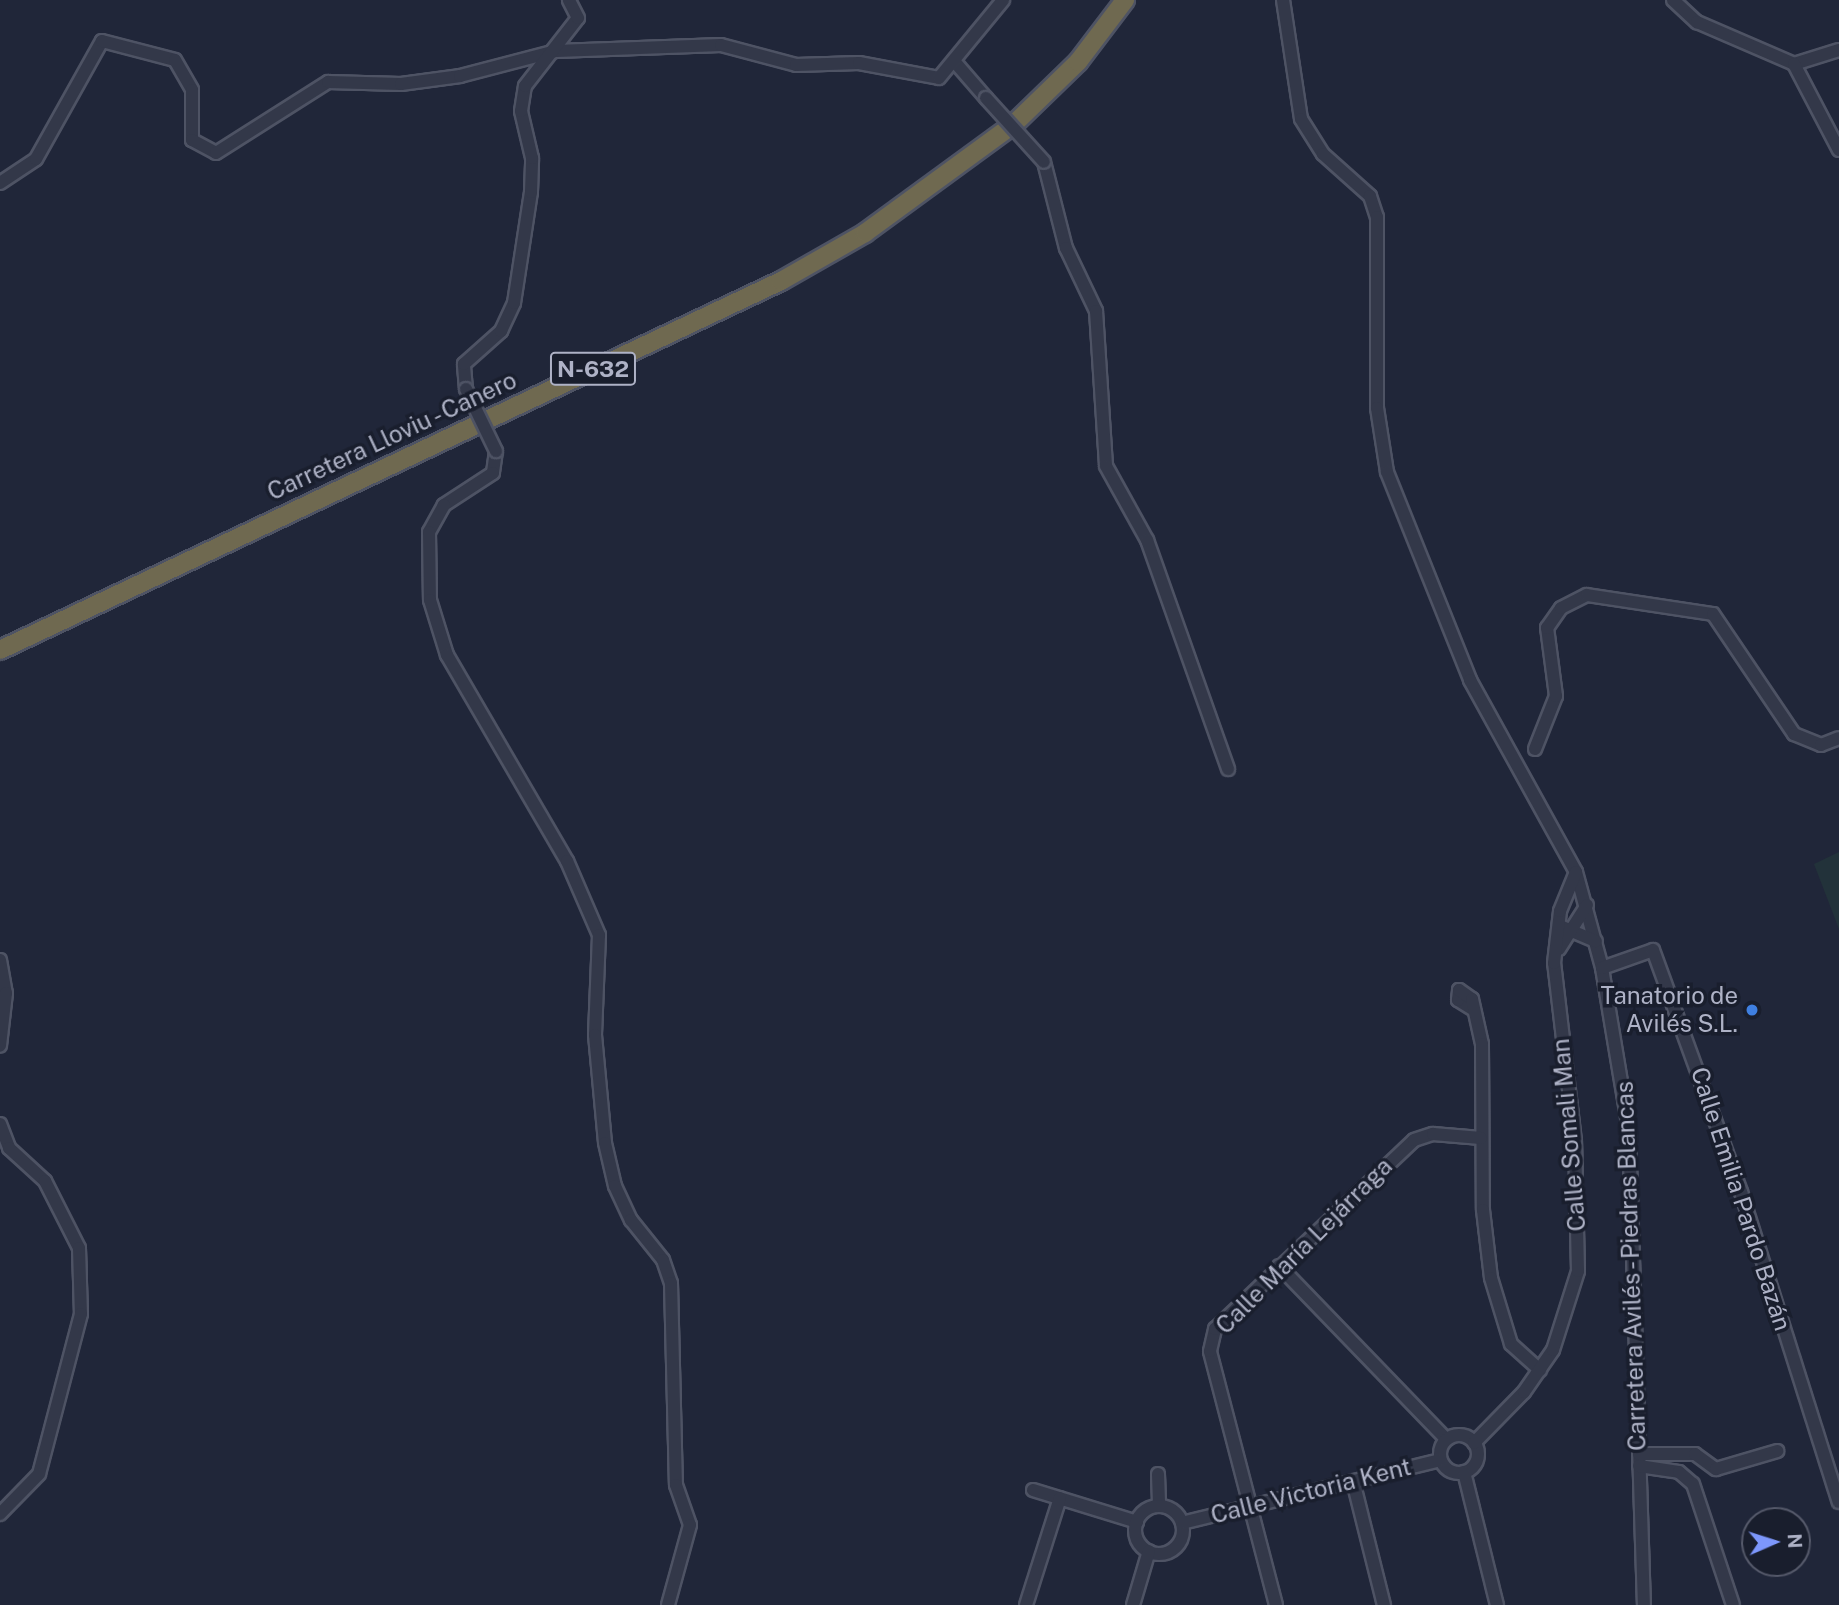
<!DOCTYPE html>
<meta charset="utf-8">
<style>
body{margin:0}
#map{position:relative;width:1839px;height:1605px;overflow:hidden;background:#202639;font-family:"Public Sans",sans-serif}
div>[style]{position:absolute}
.green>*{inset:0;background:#22323a}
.roads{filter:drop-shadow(2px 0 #4e5364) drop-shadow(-2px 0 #4e5364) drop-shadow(0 2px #4e5364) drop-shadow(0 -2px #4e5364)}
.minor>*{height:12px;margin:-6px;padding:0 6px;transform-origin:6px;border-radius:6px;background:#333849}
.minor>.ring{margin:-6px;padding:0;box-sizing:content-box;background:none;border:12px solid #333849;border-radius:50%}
.highway>*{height:18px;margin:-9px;padding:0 9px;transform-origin:9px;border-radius:9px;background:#6f6950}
.bridges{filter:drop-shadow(2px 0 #4e5364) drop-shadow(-2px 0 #4e5364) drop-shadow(0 2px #4e5364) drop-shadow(0 -2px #4e5364)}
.minor-bridge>*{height:12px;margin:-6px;padding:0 6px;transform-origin:6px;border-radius:6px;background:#333849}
.dots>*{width:19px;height:19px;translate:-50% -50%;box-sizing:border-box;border:4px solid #191e2d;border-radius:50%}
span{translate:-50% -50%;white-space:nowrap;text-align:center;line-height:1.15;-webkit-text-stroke:7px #191e2d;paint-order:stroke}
.shield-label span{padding:2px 5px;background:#191e2d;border:2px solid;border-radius:5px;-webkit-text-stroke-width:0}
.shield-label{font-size:23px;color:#aeb2c6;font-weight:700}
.street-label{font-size:24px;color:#aeb2c6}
.poi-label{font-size:24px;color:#aeb2c6}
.right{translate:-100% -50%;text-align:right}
.north{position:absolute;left:1741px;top:1507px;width:70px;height:70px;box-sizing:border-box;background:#191e2d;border:2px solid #55596a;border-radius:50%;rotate:87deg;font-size:19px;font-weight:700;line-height:28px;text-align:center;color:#aeb2c6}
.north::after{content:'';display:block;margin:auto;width:24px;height:32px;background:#7d97fb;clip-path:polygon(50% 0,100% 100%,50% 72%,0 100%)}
</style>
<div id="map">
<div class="green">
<div style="clip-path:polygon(1839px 852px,1839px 929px,1814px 864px)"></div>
</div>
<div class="roads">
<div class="minor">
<div style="left:1283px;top:0;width:120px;rotate:81.4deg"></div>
<div style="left:1301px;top:119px;width:41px;rotate:57.8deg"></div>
<div style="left:1323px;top:154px;width:63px;rotate:41.8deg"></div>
<div style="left:1370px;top:196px;width:22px;rotate:72deg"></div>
<div style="left:1377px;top:217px;width:191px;rotate:90deg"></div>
<div style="left:1377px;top:408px;width:65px;rotate:81.1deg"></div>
<div style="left:1387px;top:472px;width:224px;rotate:68.2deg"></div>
<div style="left:1470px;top:680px;width:219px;rotate:61.1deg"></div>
<div style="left:1576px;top:872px;width:99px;rotate:74.8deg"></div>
<div style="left:1602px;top:968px;width:164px;rotate:80.5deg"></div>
<div style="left:1629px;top:1130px;width:475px;rotate:88.2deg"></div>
<div style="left:1673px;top:0;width:33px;rotate:43deg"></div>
<div style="left:1697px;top:22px;width:106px;rotate:23.4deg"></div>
<div style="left:1794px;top:64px;width:47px;rotate:-17.3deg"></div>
<div style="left:954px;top:61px;width:49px;rotate:49.1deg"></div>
<div style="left:1794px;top:64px;width:97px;rotate:62.4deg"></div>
<div style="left:1044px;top:162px;width:89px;rotate:75.7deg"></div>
<div style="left:1066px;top:248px;width:70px;rotate:64.5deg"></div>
<div style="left:1096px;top:311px;width:155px;rotate:86.3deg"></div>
<div style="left:1106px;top:466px;width:85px;rotate:61deg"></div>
<div style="left:1147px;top:540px;width:243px;rotate:70.5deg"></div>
<div style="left:0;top:183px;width:43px;rotate:-33.7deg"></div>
<div style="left:36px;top:159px;width:135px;rotate:-60.8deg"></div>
<div style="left:102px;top:41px;width:75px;rotate:14.6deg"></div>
<div style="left:175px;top:60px;width:34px;rotate:60deg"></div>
<div style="left:192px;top:90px;width:50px;rotate:90deg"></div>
<div style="left:192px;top:140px;width:27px;rotate:28deg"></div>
<div style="left:216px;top:153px;width:133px;rotate:-32.4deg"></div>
<div style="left:328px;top:82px;width:73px;rotate:1.6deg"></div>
<div style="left:401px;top:84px;width:60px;rotate:-7.7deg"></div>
<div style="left:460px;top:76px;width:99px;rotate:-14.6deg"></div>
<div style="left:556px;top:51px;width:165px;rotate:-2.1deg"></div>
<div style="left:721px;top:45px;width:78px;rotate:14.9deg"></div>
<div style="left:796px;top:65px;width:63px;rotate:-1.8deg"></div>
<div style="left:859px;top:63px;width:81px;rotate:10.6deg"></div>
<div style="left:939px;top:78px;width:101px;rotate:-50.6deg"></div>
<div style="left:466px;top:389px;width:25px;rotate:-95deg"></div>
<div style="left:464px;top:364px;width:50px;rotate:-41.7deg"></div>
<div style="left:501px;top:331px;width:31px;rotate:-65deg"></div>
<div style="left:514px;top:303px;width:112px;rotate:-81.3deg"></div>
<div style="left:531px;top:192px;width:34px;rotate:-88deg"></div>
<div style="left:532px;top:158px;width:48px;rotate:-103.2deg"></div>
<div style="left:521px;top:111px;width:25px;rotate:-81deg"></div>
<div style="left:525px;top:86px;width:86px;rotate:-52.1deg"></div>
<div style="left:578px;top:18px;width:20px;rotate:-117deg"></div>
<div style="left:496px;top:451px;width:22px;rotate:98deg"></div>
<div style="left:493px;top:473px;width:59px;rotate:146.9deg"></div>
<div style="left:444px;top:505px;width:31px;rotate:119deg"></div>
<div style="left:429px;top:532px;width:68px;rotate:89.2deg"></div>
<div style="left:430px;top:600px;width:58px;rotate:72.8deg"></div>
<div style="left:447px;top:655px;width:238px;rotate:59.8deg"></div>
<div style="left:567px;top:861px;width:81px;rotate:66.6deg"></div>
<div style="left:599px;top:935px;width:100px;rotate:92.3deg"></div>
<div style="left:595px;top:1035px;width:108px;rotate:84.7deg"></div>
<div style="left:605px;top:1143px;width:44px;rotate:76.9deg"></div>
<div style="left:615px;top:1186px;width:38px;rotate:65deg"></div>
<div style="left:631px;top:1220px;width:51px;rotate:51.3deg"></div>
<div style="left:663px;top:1260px;width:24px;rotate:71deg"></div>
<div style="left:671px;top:1283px;width:202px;rotate:88.6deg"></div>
<div style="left:676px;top:1485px;width:42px;rotate:70.7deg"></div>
<div style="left:690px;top:1525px;width:83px;rotate:105.4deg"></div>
<div style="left:1535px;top:749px;width:57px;rotate:-68.4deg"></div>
<div style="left:1556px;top:696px;width:69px;rotate:-97.5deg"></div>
<div style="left:1547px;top:628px;width:24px;rotate:-55deg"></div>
<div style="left:1561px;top:608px;width:29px;rotate:-27deg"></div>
<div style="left:1587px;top:595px;width:127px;rotate:8.6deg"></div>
<div style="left:1713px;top:614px;width:145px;rotate:56deg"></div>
<div style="left:1794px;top:734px;width:29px;rotate:22deg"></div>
<div style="left:1821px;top:745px;width:19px;rotate:-21deg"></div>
<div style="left:1560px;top:926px;width:39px;rotate:23deg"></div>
<div style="left:1559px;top:949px;width:52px;rotate:-57.5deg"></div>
<div style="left:0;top:960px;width:34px;rotate:80deg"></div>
<div style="left:6px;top:993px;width:53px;rotate:96.5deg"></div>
<div style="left:1602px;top:968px;width:54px;rotate:-19.4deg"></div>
<div style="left:1653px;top:950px;width:258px;rotate:70deg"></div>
<div style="left:1741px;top:1192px;width:325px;rotate:72.5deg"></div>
<div style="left:1474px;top:1010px;width:19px;rotate:-148deg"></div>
<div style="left:1458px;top:1000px;width:10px;rotate:-84deg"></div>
<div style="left:1459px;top:990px;width:16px;rotate:35deg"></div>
<div style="left:1472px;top:999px;width:46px;rotate:77.5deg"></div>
<div style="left:1482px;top:1044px;width:166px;rotate:89.7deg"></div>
<div style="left:1483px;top:1210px;width:68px;rotate:83.3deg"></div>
<div style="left:1491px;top:1278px;width:69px;rotate:73.1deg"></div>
<div style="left:1511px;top:1344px;width:39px;rotate:42deg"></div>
<div style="left:0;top:1124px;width:26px;rotate:69deg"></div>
<div style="left:9px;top:1148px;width:49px;rotate:42.5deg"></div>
<div style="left:45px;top:1181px;width:75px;rotate:63.1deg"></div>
<div style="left:79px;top:1248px;width:66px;rotate:88.3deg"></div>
<div style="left:81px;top:1314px;width:165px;rotate:104.7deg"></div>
<div style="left:39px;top:1474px;width:56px;rotate:134.3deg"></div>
<div style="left:1279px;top:1266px;width:240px;rotate:46deg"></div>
<div class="ring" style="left:1440px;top:1435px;width:26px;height:26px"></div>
<div style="left:1474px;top:1443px;width:71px;rotate:-45.6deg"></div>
<div style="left:1524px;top:1392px;width:51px;rotate:-55.4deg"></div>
<div style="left:1553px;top:1350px;width:83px;rotate:-72.4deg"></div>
<div style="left:1578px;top:1271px;width:130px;rotate:-91.3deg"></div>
<div style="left:1575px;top:1141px;width:179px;rotate:-96.7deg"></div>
<div style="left:1554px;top:963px;width:52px;rotate:-83.4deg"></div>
<div style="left:1560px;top:911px;width:42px;rotate:-67.7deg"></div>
<div style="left:1639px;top:1454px;width:56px"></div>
<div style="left:1695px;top:1454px;width:26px;rotate:36deg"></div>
<div style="left:1716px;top:1469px;width:64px;rotate:-16.4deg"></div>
<div style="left:1639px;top:1466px;width:40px;rotate:8.5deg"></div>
<div style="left:1679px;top:1472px;width:18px;rotate:41deg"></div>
<div style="left:1693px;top:1484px;width:127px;rotate:71.7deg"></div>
<div style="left:1464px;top:1472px;width:137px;rotate:76.1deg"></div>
<div style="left:1158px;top:1474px;width:32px;rotate:88deg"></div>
<div style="left:1353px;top:1481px;width:128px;rotate:76deg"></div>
<div style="left:1033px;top:1490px;width:109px;rotate:17.1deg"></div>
<div class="ring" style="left:1135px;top:1506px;width:36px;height:36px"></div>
<div style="left:1182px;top:1523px;width:266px;rotate:-13.7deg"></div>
<div style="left:1026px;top:1605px;width:112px;rotate:-72.4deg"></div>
<div style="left:1133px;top:1605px;width:56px;rotate:-73.5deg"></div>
<div style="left:1276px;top:1605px;width:262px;rotate:-104.6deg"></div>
<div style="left:1210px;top:1351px;width:23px;rotate:-77deg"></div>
<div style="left:1215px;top:1329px;width:274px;rotate:-43.5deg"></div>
<div style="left:1414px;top:1140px;width:20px;rotate:-18deg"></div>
<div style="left:1433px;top:1134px;width:48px;rotate:4.8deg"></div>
</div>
<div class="highway">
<div style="left:0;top:650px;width:864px;rotate:-25.29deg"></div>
<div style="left:781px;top:281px;width:97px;rotate:-29.7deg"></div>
<div style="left:865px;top:233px;width:185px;rotate:-36.2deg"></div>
<div style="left:1014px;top:124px;width:89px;rotate:-44.1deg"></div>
<div style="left:1078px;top:62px;width:78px;rotate:-52.8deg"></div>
</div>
</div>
<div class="bridges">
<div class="minor-bridge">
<div style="left:986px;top:98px;width:86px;rotate:47.8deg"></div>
<div style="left:466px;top:389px;width:69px;rotate:64.2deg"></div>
</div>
</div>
<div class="dots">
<div style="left:1752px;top:1010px;background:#3f7fe0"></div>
</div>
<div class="shield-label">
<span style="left:593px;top:369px">N-632</span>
</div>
<div class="street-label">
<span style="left:392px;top:436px;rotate:-25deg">Carretera Lloviu - Canero</span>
<span style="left:1569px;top:1135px;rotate:-95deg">Calle Somali Man</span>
<span style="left:1741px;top:1199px;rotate:72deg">Calle Emilia Pardo Bazán</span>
<span style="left:1304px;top:1246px;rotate:-45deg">Calle María Lejárraga</span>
<span style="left:1631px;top:1266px;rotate:-92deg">Carretera Avilés - Piedras Blancas</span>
<span style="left:1311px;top:1491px;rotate:-14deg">Calle Victoria Kent</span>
</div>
<div class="poi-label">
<span class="right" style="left:1738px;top:1010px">Tanatorio de<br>Avilés S.L.</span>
</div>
<div class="north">N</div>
</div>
